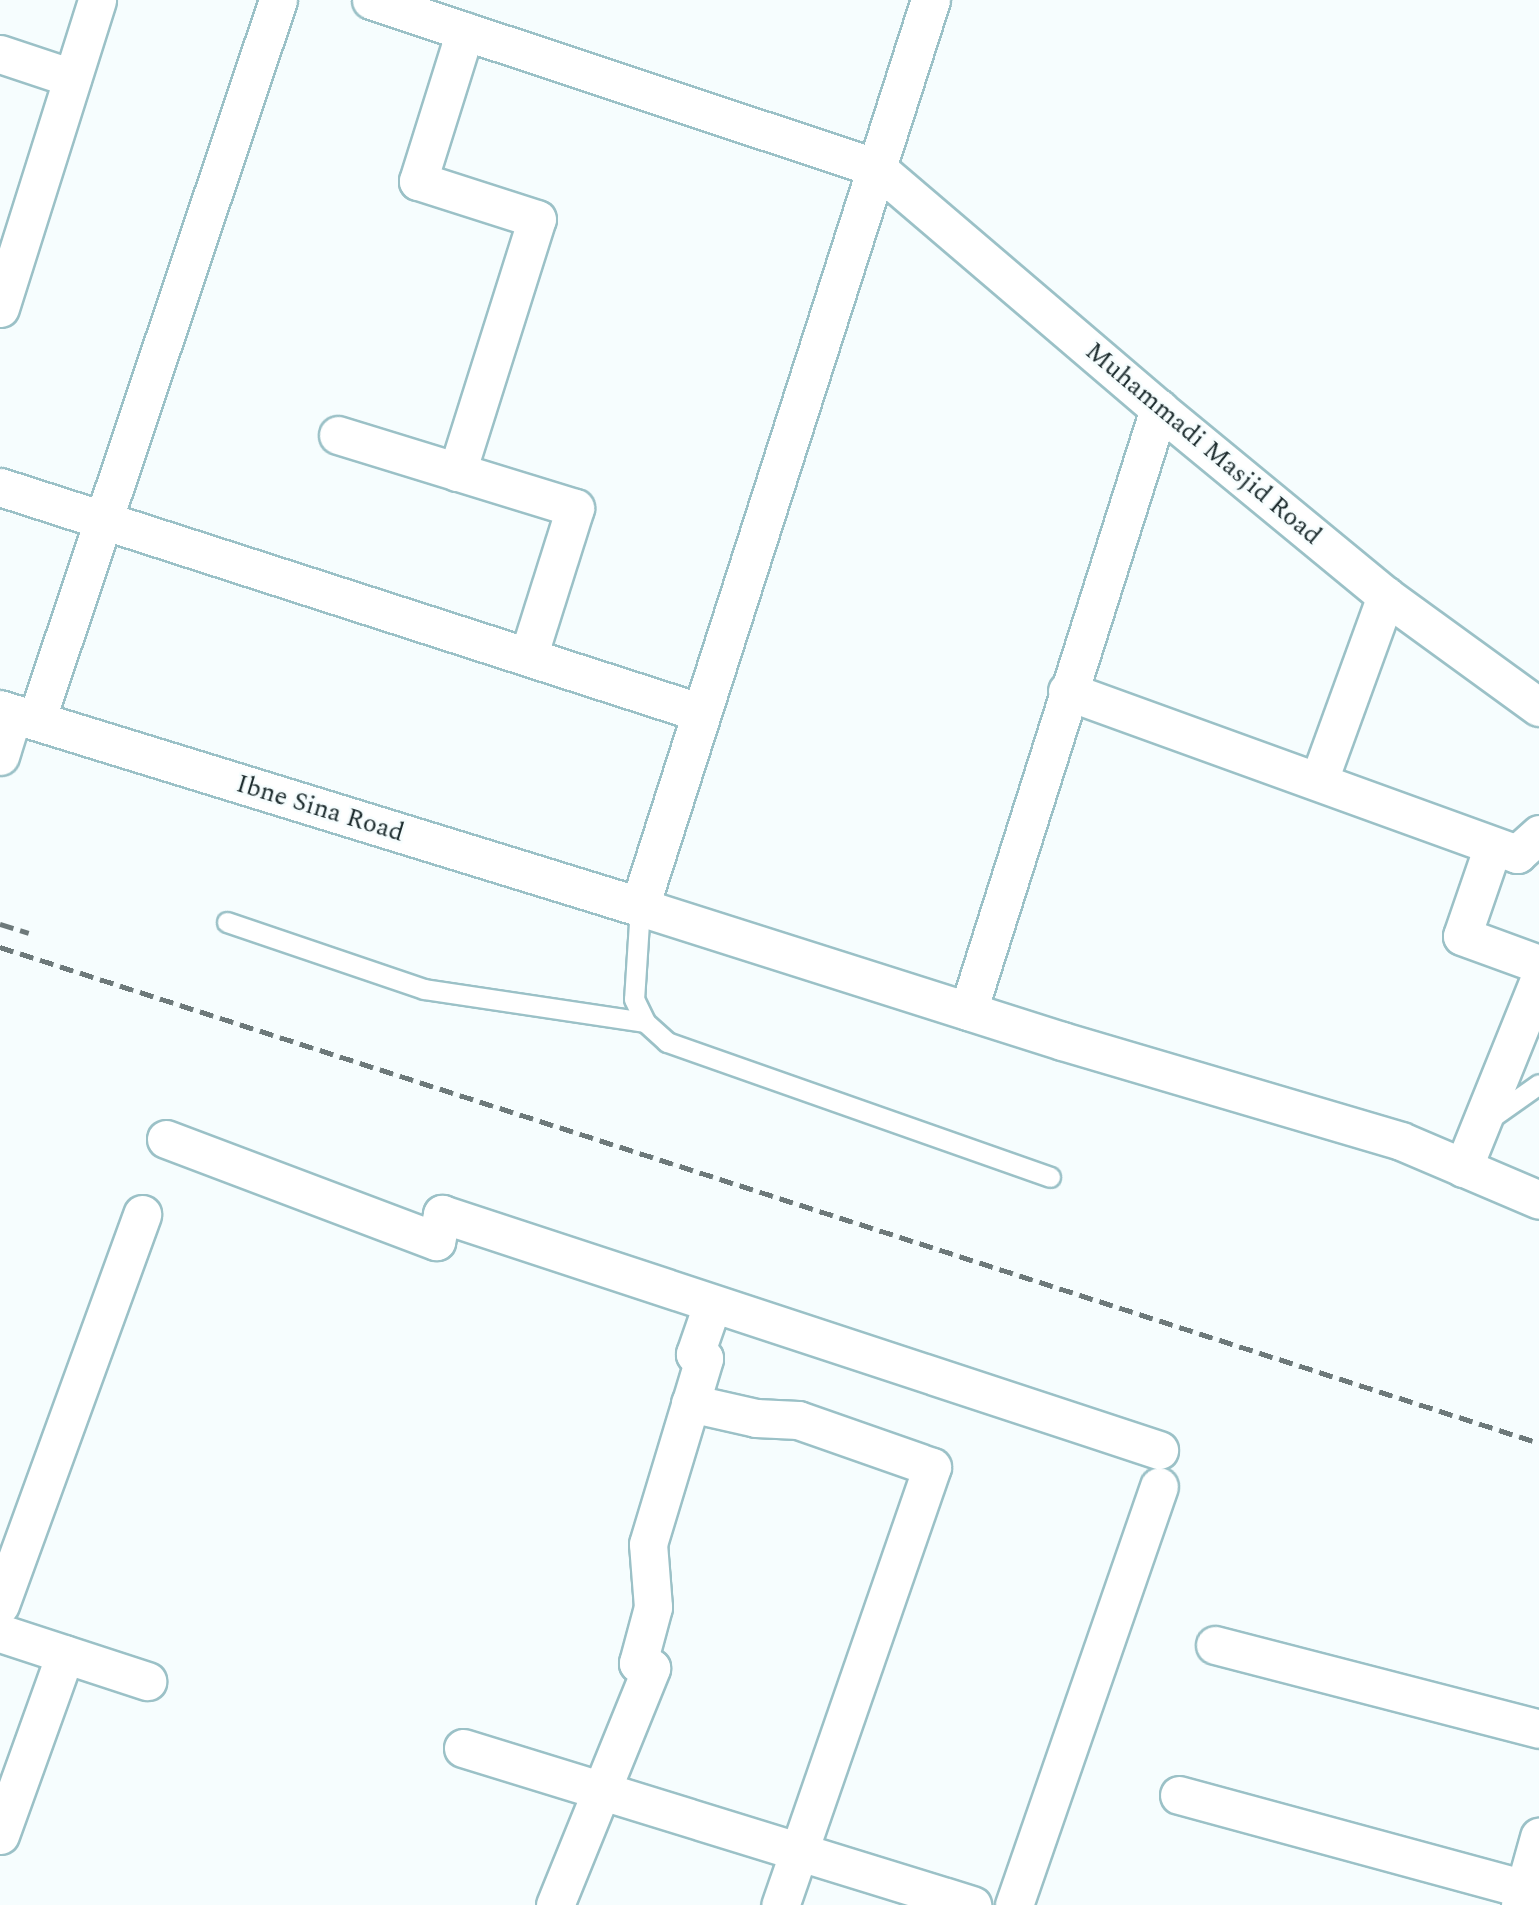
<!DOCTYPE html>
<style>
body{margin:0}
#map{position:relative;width:1539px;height:1905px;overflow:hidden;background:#f6fdfe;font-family:Spectral,serif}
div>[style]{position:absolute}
.roads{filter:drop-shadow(2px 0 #9bc1c7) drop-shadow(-2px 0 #9bc1c7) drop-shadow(0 2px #9bc1c7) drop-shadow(0 -2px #9bc1c7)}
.service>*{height:19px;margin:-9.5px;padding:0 9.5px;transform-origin:9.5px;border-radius:9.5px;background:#fff}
.minor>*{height:37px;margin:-18.5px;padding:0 18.5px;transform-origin:18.5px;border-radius:18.5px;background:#fff}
.tertiary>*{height:38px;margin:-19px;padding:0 19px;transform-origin:19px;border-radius:19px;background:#fff}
.rail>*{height:5px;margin-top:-2.5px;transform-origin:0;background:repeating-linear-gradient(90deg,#6d797a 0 14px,transparent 0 21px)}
span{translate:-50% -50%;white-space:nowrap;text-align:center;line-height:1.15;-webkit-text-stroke:5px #f6fdfe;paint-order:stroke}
.street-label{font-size:26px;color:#1e2d2f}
</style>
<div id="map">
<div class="roads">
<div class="service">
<div style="left:640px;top:907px;width:92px;rotate:93.7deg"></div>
<div style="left:634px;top:999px;width:25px;rotate:64deg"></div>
<div style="left:645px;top:1022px;width:30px;rotate:42deg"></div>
<div style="left:667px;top:1042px;width:406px;rotate:19.4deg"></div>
<div style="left:227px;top:922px;width:208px;rotate:18.8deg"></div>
<div style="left:424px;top:989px;width:223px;rotate:8.5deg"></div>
<div style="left:1488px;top:1120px;width:62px;rotate:-35.2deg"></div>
</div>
<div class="minor">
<div style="left:371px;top:0;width:533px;rotate:18.37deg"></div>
<div style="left:877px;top:168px;width:371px;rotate:40.5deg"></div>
<div style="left:1159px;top:409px;width:294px;rotate:39.5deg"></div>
<div style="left:1386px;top:596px;width:189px;rotate:36deg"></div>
<div style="left:0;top:54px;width:76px;rotate:18.4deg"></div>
<div style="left:0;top:308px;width:323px;rotate:-72.5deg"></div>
<div style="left:338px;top:435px;width:248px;rotate:17.1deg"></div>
<div style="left:575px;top:508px;width:156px;rotate:107.5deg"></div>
<div style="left:457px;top:472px;width:265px;rotate:-72.5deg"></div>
<div style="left:537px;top:219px;width:125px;rotate:-162.3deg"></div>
<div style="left:418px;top:181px;width:157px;rotate:-72.6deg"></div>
<div style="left:0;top:487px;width:737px;rotate:17.85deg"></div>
<div style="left:1067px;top:691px;width:479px;rotate:19.9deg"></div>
<div style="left:1517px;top:854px;width:30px;rotate:-42deg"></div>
<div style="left:36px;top:721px;width:761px;rotate:-71.45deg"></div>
<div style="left:0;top:756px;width:44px;rotate:-72.8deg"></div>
<div style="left:1319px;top:780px;width:196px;rotate:-70deg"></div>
<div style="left:1493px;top:846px;width:95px;rotate:109deg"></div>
<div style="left:1462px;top:936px;width:82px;rotate:20deg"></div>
<div style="left:640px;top:907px;width:443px;rotate:17.6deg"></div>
<div style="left:1062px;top:1041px;width:353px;rotate:16.4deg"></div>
<div style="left:1401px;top:1141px;width:150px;rotate:23.1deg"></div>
<div style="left:968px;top:1011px;width:632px;rotate:-72.4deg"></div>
<div style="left:166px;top:1139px;width:289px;rotate:20.7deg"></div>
<div style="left:436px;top:1241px;width:28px;rotate:-77deg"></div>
<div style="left:442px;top:1214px;width:755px;rotate:18.22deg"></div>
<div style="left:1463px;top:1168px;width:203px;rotate:-68deg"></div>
<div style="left:690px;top:1403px;width:68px;rotate:12.8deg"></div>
<div style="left:756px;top:1418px;width:42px;rotate:2.7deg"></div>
<div style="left:798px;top:1420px;width:142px;rotate:19.3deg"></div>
<div style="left:932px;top:1467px;width:464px;rotate:109.1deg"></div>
<div style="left:0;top:1605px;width:416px;rotate:-70deg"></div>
<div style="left:0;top:1633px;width:155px;rotate:18.1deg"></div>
<div style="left:1215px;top:1645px;width:335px;rotate:14.5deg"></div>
<div style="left:463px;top:1748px;width:533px;rotate:17.14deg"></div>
<div style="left:1179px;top:1795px;width:358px;rotate:15.2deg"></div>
<div style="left:0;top:1835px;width:192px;rotate:-70.2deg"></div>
<div style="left:555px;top:1905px;width:256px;rotate:-67.9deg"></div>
<div style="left:651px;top:1668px;width:14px;rotate:-159deg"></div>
<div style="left:638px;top:1663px;width:58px;rotate:-75deg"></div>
<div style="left:653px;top:1607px;width:63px;rotate:-94.5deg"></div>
<div style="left:648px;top:1544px;width:194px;rotate:-73.2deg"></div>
<div style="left:704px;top:1358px;width:10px;rotate:-156deg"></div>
<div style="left:695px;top:1354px;width:52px;rotate:-70.9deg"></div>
<div style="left:1014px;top:1905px;width:443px;rotate:-70.9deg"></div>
<div style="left:1520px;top:1905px;width:71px;rotate:-74.4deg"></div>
</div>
<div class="tertiary">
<div style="left:0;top:710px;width:670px;rotate:17.11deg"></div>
<div style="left:640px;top:907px;width:953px;rotate:-72.21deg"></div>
</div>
</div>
<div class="rail">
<div style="left:0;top:924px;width:30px;rotate:17deg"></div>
<div style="left:0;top:947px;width:1617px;rotate:17.86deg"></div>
</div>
<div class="street-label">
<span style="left:1203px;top:444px;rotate:40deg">Muhammadi Masjid Road</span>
<span style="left:320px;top:809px;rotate:17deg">Ibne Sina Road</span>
</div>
</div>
